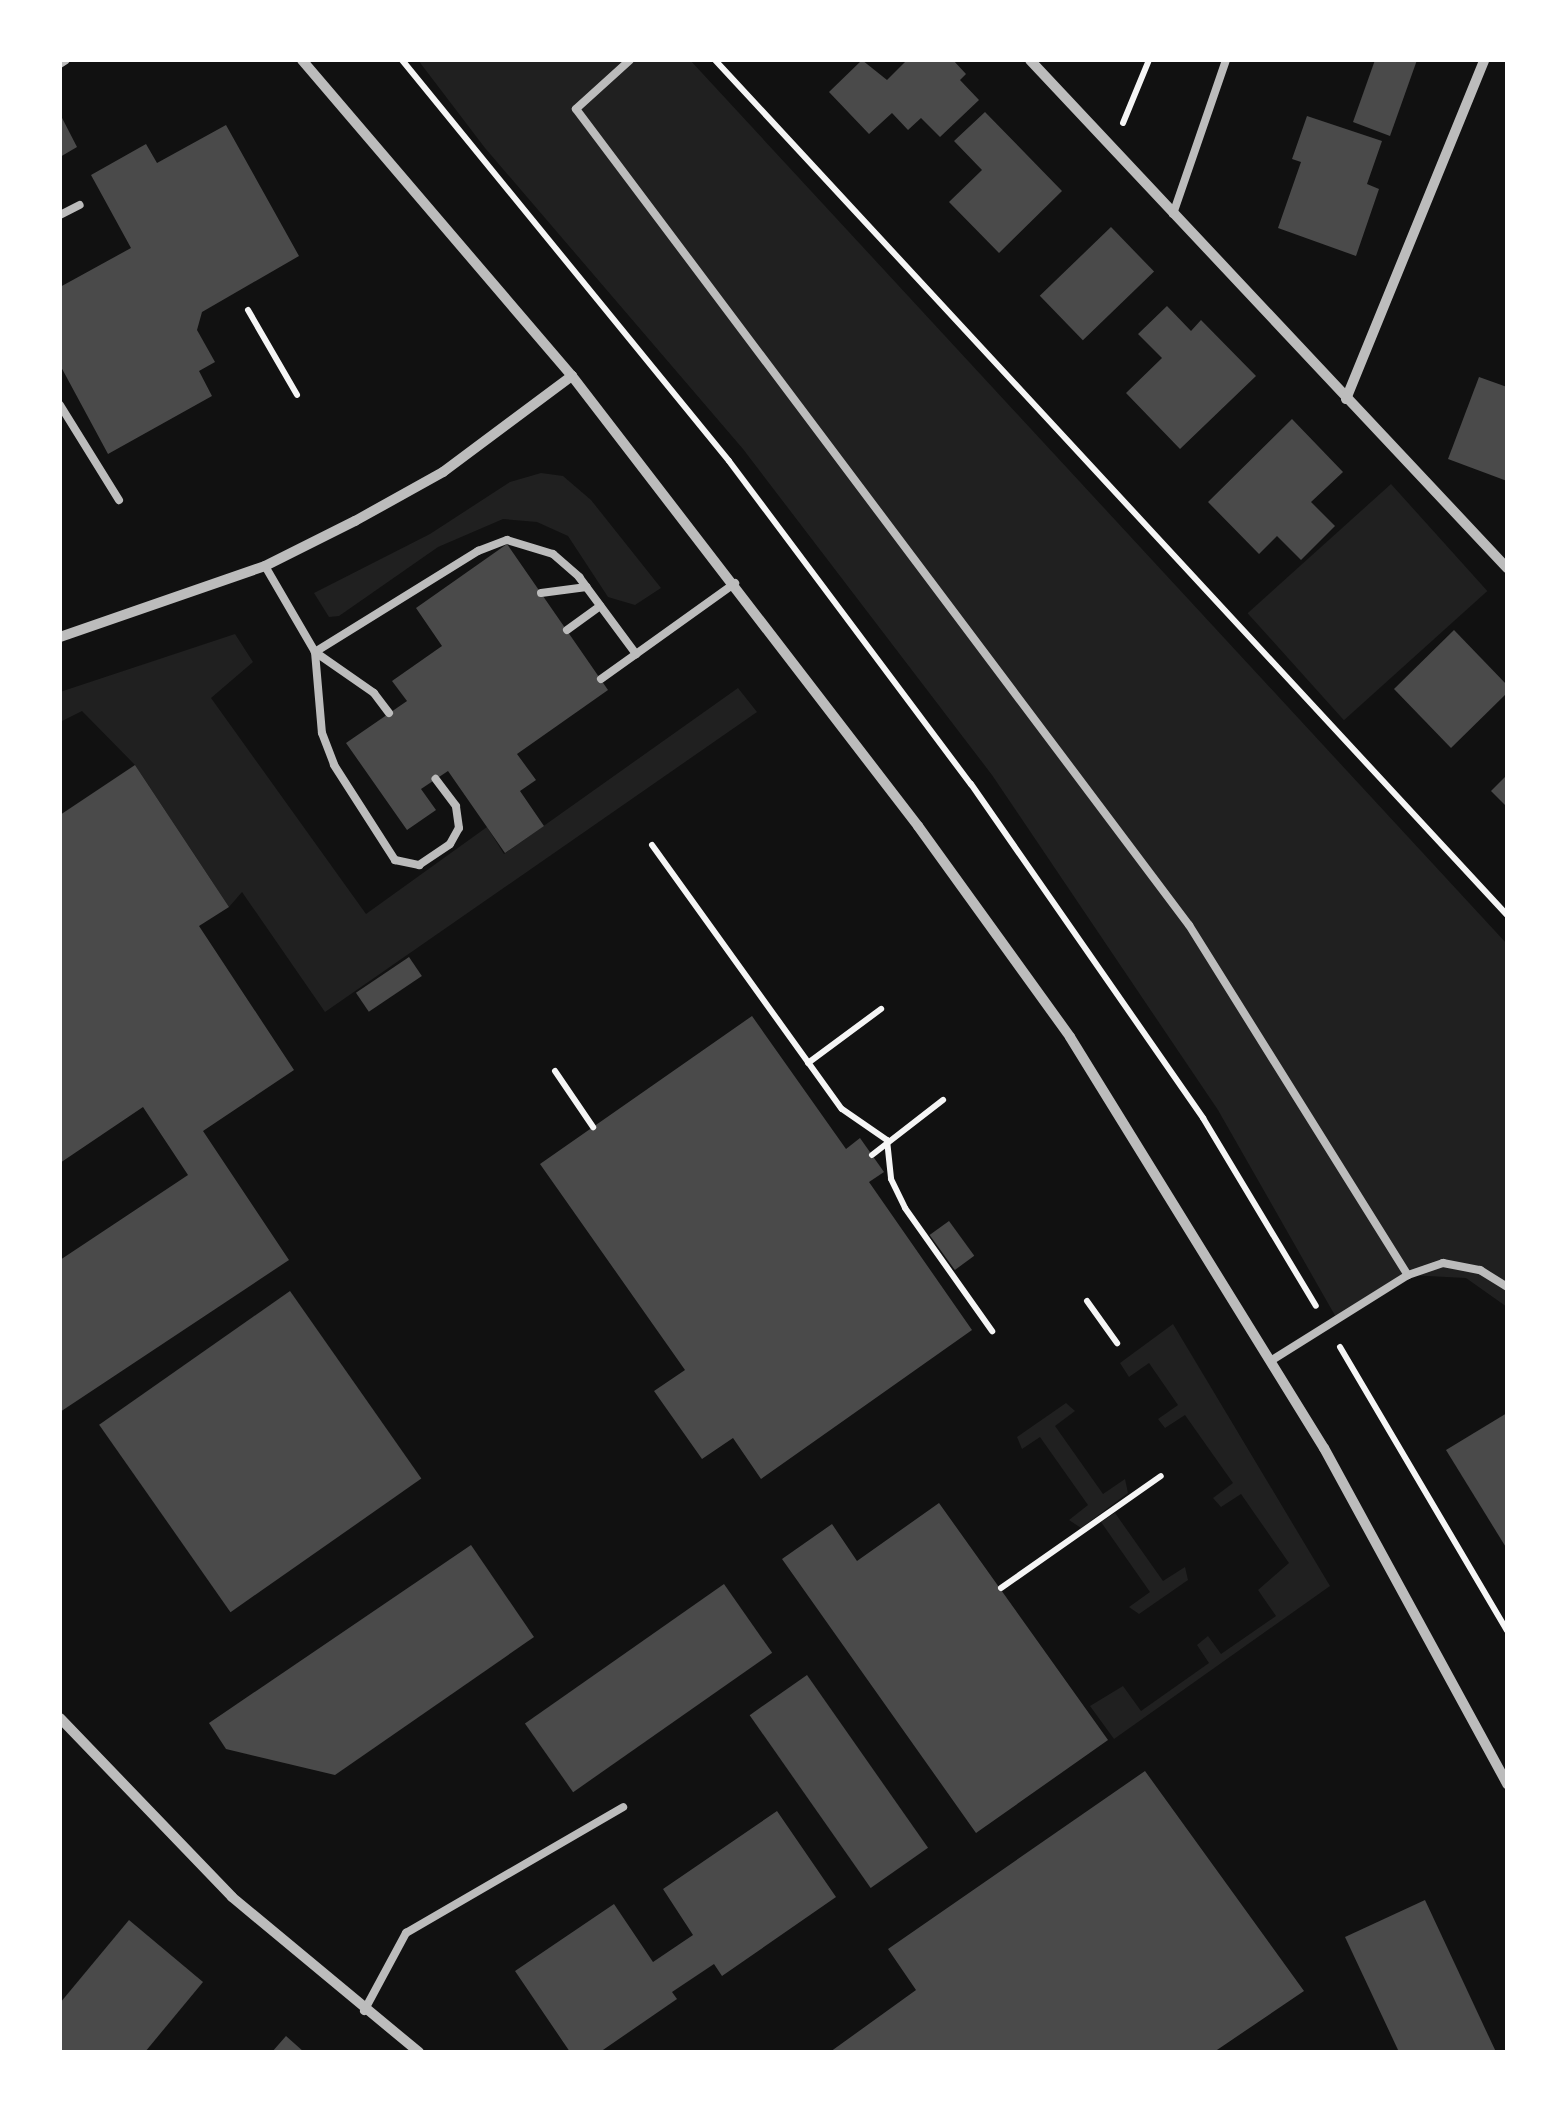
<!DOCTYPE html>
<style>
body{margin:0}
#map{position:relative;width:1567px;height:2112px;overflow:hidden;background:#111;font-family:Cabin,sans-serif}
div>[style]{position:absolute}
.green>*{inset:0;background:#202020;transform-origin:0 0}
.building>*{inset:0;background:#4a4a4a;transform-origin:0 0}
.path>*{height:6px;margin:-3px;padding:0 3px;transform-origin:3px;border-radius:3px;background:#f5f5f5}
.service>*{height:8px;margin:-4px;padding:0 4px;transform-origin:4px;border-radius:4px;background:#bcbcbc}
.minor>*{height:10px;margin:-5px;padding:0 5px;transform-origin:5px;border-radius:5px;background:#bcbcbc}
span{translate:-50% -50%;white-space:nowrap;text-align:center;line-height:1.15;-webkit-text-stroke:10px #fff;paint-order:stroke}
.frame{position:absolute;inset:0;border:62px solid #fff;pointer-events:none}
</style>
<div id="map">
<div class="green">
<div style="clip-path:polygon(418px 60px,690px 60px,1507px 944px,1507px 1307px,1466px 1278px,1408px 1275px,1337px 1319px,1218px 1110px,992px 775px,743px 449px,485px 148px)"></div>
<div style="clip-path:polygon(541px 473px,563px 476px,591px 500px,661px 588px,635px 605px,608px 597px,568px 536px,537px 522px,503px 519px,438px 547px,339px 616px,329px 617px,314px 593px,430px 534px,510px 482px)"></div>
<div style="left:1391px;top:484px;width:144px;height:193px;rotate:48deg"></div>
<div style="clip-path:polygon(235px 634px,253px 662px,211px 698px,366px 914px,487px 827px,504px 854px,738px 688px,757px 712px,325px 1012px,242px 892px,229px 907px,135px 765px,82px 711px,60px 722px,60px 692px)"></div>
<div style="clip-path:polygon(1173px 1324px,1330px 1586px,1114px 1739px,1090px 1706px,1123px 1686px,1141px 1711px,1209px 1663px,1197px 1645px,1208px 1636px,1221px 1654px,1276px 1616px,1258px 1590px,1289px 1563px,1241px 1494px,1221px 1507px,1213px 1498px,1233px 1483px,1185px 1415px,1165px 1428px,1158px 1419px,1178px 1405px,1149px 1363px,1129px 1377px,1120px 1363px)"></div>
<div style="clip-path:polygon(1066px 1403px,1075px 1411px,1055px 1426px,1103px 1494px,1125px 1479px,1128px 1493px,1081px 1528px,1069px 1520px,1088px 1505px,1040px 1437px,1022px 1449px,1017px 1437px)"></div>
<div style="clip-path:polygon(1115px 1513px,1163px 1581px,1185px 1567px,1188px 1580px,1139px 1614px,1129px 1607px,1150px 1592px,1101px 1522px)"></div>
</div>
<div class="building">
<div style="clip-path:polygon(862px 60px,887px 80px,907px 60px,953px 60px,966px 74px,960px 80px,979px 100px,940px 137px,921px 118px,908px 130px,892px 113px,869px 134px,829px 92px)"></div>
<div style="clip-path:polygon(1375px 60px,1417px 60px,1390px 136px,1353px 122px)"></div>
<div style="clip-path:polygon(985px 112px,1062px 191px,999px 253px,949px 202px,982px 170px,954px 141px)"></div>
<div style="clip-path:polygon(60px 114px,77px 147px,60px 157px)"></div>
<div style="clip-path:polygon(1307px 116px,1382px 141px,1367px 184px,1379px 189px,1356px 256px,1278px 228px,1301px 162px,1292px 159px)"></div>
<div style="clip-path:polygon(226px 125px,299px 256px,202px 312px,197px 330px,215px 362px,199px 371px,212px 396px,108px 454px,60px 365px,60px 287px,131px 248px,91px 175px,146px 144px,157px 163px)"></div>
<div style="left:1111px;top:227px;width:62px;height:99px;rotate:46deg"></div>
<div style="clip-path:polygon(1167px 306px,1191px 331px,1201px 320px,1256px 376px,1180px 449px,1126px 393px,1162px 358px,1138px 334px)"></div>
<div style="clip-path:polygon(1479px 377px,1507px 387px,1507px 481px,1448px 459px)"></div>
<div style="clip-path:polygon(1292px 419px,1343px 472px,1311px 502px,1335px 526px,1301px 560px,1277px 536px,1259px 554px,1208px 502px)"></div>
<div style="clip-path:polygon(507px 544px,608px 690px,517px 754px,536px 780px,520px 791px,544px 826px,505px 853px,448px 771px,421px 789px,436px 810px,407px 830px,346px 743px,407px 701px,392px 681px,442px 646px,416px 608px)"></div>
<div style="clip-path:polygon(1454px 630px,1507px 685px,1507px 693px,1451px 748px,1394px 689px)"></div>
<div style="clip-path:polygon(135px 765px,229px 907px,199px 926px,294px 1070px,203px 1131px,289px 1260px,60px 1412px,60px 1260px,188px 1175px,143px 1107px,60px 1163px,60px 815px)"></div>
<div style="clip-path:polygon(1507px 775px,1507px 807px,1491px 791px)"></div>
<div style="left:409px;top:957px;width:23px;height:64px;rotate:56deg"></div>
<div style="clip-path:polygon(752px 1016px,846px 1149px,860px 1138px,884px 1172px,869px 1182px,972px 1330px,761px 1479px,733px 1438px,702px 1459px,654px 1391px,685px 1370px,540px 1164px)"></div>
<div style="left:949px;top:1221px;width:43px;height:24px;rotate:54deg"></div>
<div style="left:290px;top:1291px;width:229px;height:233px;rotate:55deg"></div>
<div style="clip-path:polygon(1507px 1413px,1507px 1549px,1446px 1450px)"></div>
<div style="clip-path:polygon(939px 1503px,1108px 1740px,976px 1833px,782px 1559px,832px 1524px,857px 1561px)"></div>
<div style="clip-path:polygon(471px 1545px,534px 1637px,335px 1775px,226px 1749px,209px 1723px)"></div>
<div style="left:724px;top:1584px;width:84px;height:243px;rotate:55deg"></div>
<div style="left:807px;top:1675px;width:211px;height:70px;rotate:55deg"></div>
<div style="clip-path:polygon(1145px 1771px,1304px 1991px,1214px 2052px,830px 2052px,916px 1990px,888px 1949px)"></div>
<div style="clip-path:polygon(777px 1811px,836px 1897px,722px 1976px,714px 1964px,672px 1992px,677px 1999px,600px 2052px,570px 2052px,515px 1971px,614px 1904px,653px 1962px,693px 1935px,663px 1889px)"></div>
<div style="clip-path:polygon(1425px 1900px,1496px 2052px,1399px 2052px,1345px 1937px)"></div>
<div style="clip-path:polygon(129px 1920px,203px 1982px,145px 2052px,60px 2052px,60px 2003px)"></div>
<div style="clip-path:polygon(286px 2036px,304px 2052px,272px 2052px)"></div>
</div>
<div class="path">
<div style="left:402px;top:60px;width:517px;rotate:50.8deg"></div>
<div style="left:729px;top:461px;width:404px;rotate:53.2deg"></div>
<div style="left:971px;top:784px;width:407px;rotate:55.2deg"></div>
<div style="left:1203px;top:1118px;width:219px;rotate:59deg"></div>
<div style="left:715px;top:60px;width:1165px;rotate:47.19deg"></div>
<div style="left:1123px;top:123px;width:68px;rotate:-67.6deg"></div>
<div style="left:248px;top:310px;width:98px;rotate:60deg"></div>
<div style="left:652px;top:845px;width:325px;rotate:54.3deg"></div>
<div style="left:842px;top:1109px;width:55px;rotate:34.6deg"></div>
<div style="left:887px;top:1140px;width:39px;rotate:84deg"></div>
<div style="left:891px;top:1179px;width:32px;rotate:64deg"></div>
<div style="left:905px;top:1208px;width:151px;rotate:54.7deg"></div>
<div style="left:808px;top:1063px;width:91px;rotate:-36.5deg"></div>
<div style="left:555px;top:1071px;width:68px;rotate:55.8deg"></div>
<div style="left:872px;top:1155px;width:90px;rotate:-37.8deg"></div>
<div style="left:1087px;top:1301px;width:52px;rotate:54.5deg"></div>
<div style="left:1340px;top:1347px;width:329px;rotate:59.5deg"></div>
<div style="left:1001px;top:1588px;width:195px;rotate:-35deg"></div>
</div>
<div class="service">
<div style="left:630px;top:60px;width:73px;rotate:137.8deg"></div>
<div style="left:576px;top:109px;width:1021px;rotate:53.09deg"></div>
<div style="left:1189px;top:925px;width:413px;rotate:58deg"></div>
<div style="left:60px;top:64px;width:7px;rotate:-34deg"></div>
<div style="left:1173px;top:214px;width:163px;rotate:-71deg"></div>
<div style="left:60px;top:215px;width:22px;rotate:-27deg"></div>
<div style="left:60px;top:405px;width:112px;rotate:58.2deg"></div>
<div style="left:265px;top:566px;width:99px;rotate:59.8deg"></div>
<div style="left:315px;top:652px;width:192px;rotate:-31.8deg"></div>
<div style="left:478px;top:551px;width:31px;rotate:-21deg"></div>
<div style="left:507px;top:540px;width:48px;rotate:16.9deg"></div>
<div style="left:553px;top:554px;width:35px;rotate:41deg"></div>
<div style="left:579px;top:577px;width:96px;rotate:53.5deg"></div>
<div style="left:636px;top:654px;width:122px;rotate:-35.6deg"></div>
<div style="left:541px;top:593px;width:46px;rotate:-7.4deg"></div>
<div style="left:567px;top:630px;width:41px;rotate:-36deg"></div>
<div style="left:601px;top:679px;width:43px;rotate:-35.5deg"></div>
<div style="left:389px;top:713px;width:25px;rotate:-127deg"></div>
<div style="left:374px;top:693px;width:72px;rotate:-145.2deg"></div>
<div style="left:315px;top:652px;width:81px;rotate:85.1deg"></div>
<div style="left:322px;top:733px;width:34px;rotate:69deg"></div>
<div style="left:334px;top:765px;width:113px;rotate:57.3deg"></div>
<div style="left:395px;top:860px;width:25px;rotate:12deg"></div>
<div style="left:419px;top:865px;width:37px;rotate:-34deg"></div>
<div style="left:450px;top:844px;width:18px;rotate:-61deg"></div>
<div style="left:459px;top:828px;width:22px;rotate:-98deg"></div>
<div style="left:456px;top:806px;width:34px;rotate:-127deg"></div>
<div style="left:1272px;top:1360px;width:160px;rotate:-32deg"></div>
<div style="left:1408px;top:1275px;width:37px;rotate:-19deg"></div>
<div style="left:1443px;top:1263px;width:38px;rotate:11deg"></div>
<div style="left:1480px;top:1270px;width:32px;rotate:32deg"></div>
<div style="left:364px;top:2011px;width:89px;rotate:-61.7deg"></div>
<div style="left:406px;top:1933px;width:251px;rotate:-30.1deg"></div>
</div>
<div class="minor">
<div style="left:302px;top:60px;width:416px;rotate:49.5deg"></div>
<div style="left:572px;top:376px;width:568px;rotate:52.44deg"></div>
<div style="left:918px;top:826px;width:260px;rotate:54.2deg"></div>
<div style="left:1070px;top:1037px;width:483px;rotate:58.3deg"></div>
<div style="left:1324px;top:1448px;width:383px;rotate:61.4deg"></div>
<div style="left:1030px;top:60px;width:697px;rotate:46.8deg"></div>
<div style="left:1346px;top:399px;width:366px;rotate:-67.8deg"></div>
<div style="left:60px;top:637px;width:217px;rotate:-19.1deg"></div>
<div style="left:265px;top:566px;width:101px;rotate:-26.6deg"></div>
<div style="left:355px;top:521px;width:101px;rotate:-29.1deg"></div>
<div style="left:443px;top:472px;width:161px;rotate:-36.7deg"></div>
<div style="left:60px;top:1718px;width:248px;rotate:46.1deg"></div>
<div style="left:232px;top:1897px;width:243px;rotate:39.7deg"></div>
</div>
<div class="frame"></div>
</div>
